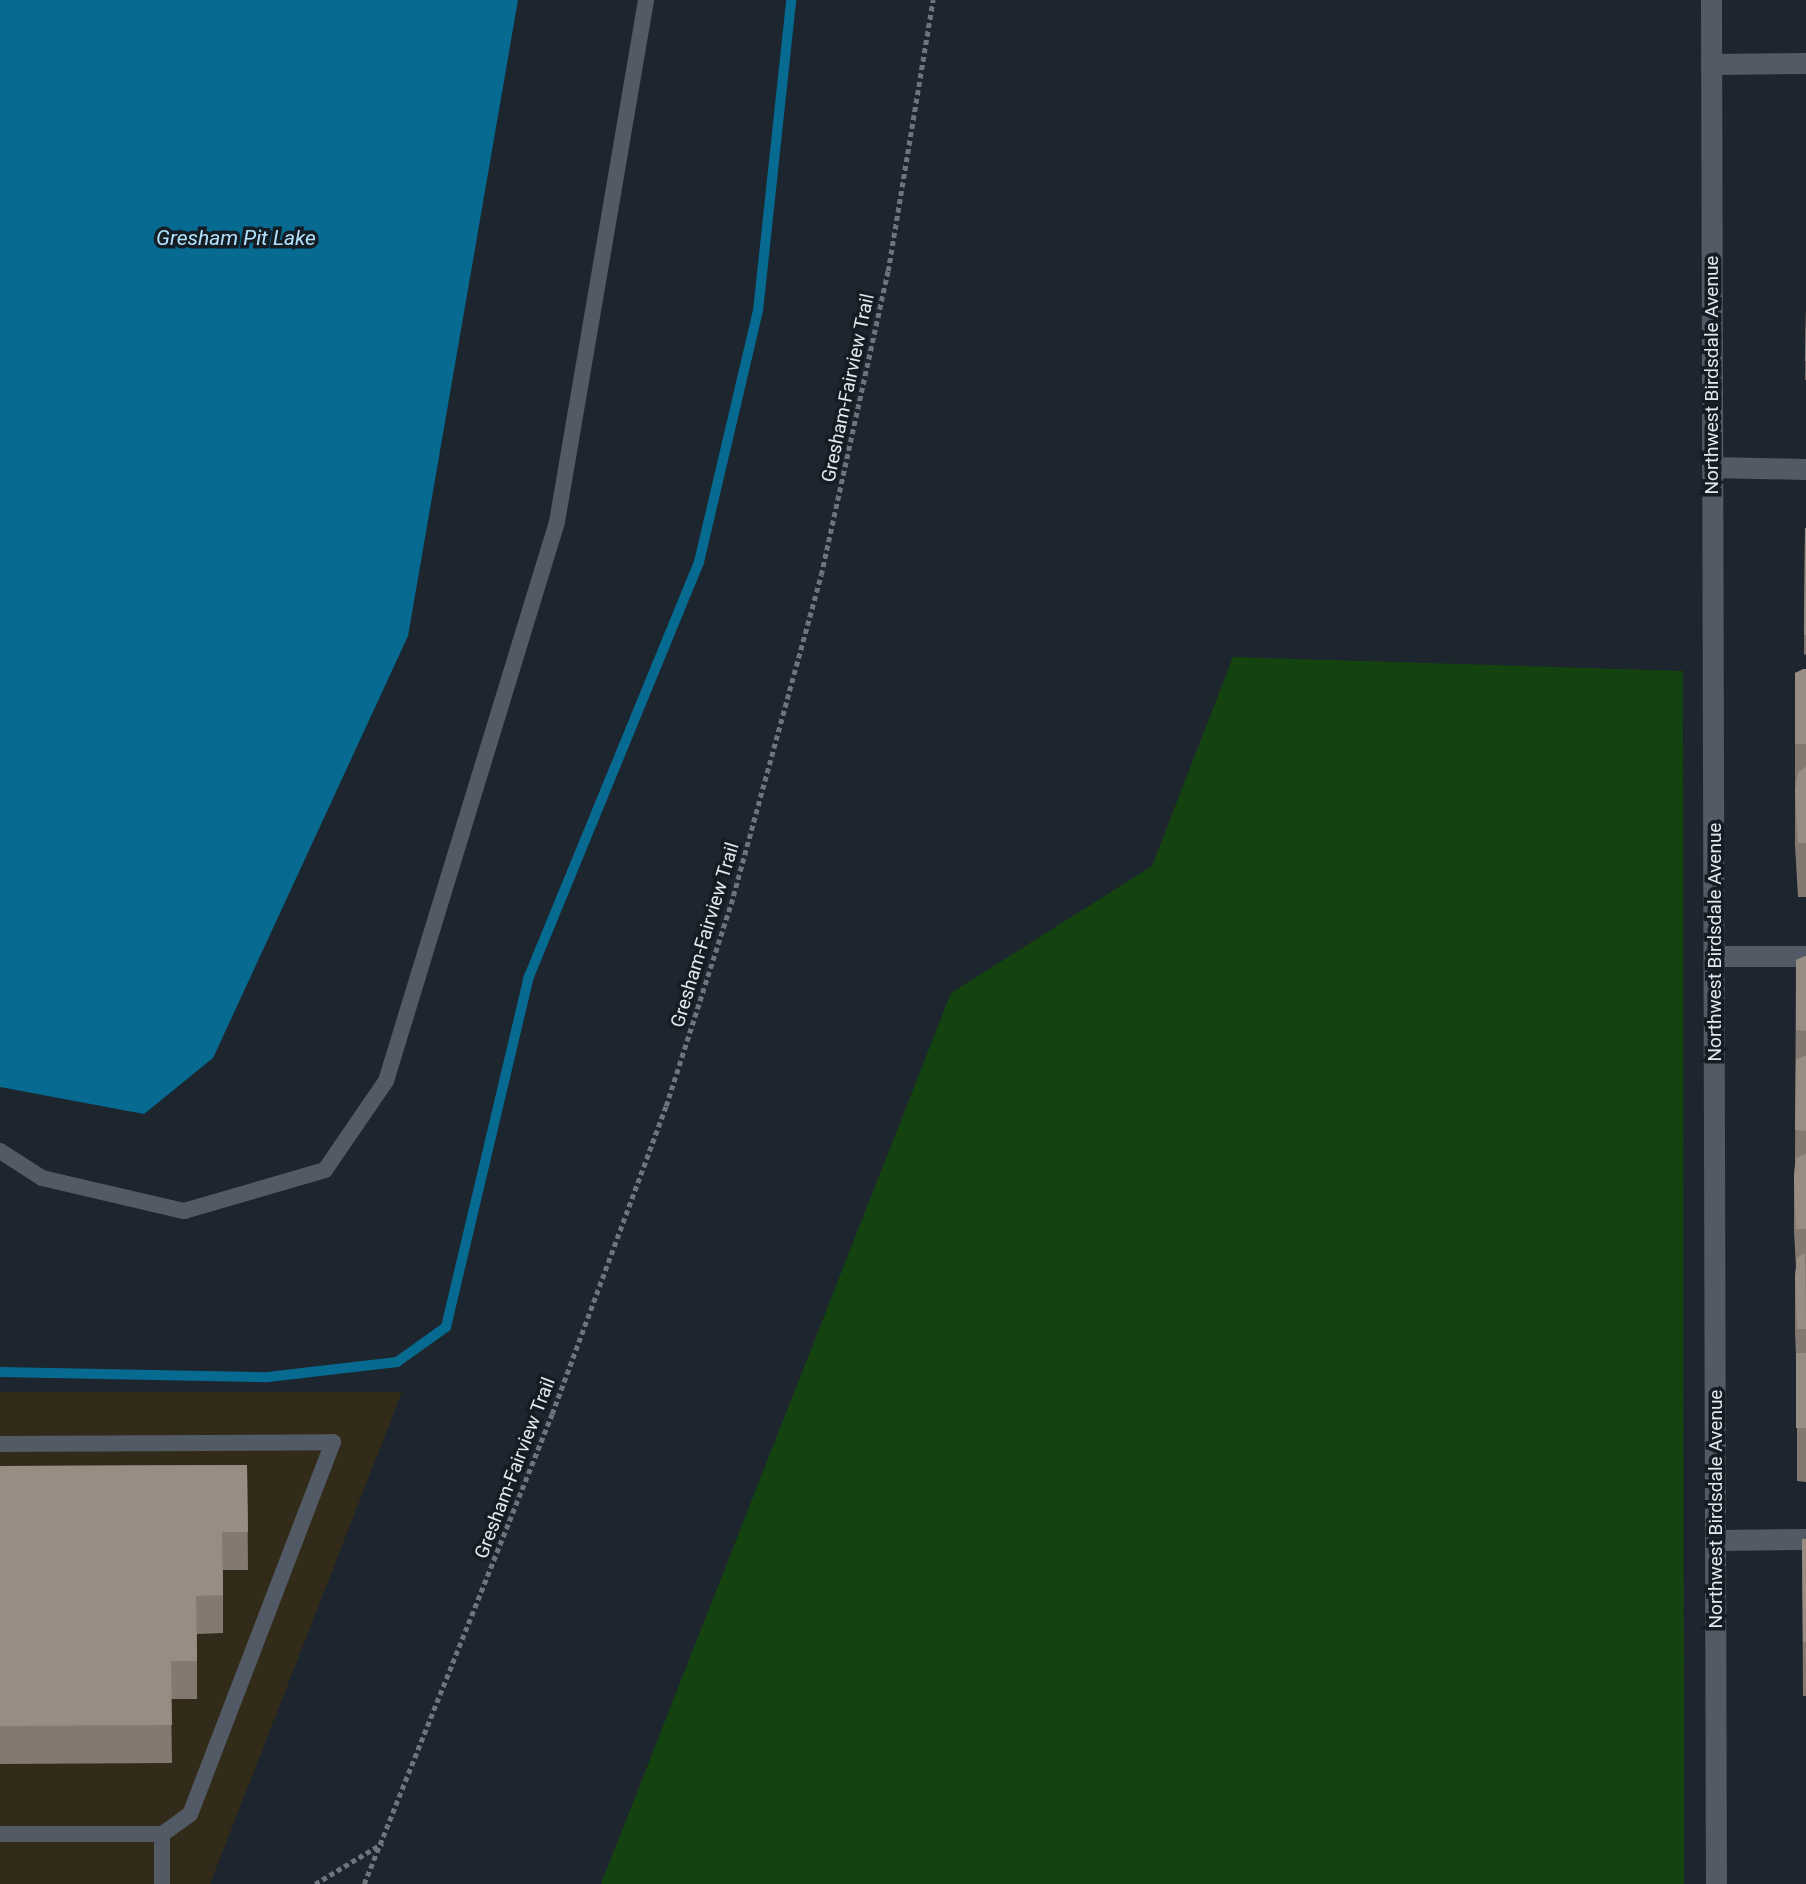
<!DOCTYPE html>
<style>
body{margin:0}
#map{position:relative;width:1806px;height:1884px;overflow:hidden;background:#1d252e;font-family:Roboto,sans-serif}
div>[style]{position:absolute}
.commercial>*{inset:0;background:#322b1a}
.green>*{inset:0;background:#144310}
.water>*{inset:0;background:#076a90}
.stream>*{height:10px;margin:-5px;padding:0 5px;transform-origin:5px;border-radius:5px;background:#076a90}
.path>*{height:4.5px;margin-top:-2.25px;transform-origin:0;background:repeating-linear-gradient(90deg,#6d747b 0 5px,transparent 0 8.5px)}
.lane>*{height:16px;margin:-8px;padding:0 8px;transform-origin:8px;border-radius:8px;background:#525a65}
.street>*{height:21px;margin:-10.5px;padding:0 10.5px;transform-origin:10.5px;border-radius:10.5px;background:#525a65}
.secondary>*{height:21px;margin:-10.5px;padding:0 10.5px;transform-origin:10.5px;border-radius:10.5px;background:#525a65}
.wall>*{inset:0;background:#847971}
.building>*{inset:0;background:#998d83;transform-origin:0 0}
span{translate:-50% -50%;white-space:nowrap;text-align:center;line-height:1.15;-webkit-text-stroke:7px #141c24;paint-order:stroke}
.street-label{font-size:19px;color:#e4e9ef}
.water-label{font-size:21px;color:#b2e2fd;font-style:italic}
</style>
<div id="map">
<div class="commercial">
<div style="clip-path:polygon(0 1392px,402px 1392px,210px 1884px,0 1884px)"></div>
</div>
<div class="green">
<div style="clip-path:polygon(1233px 657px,1683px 671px,1684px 1884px,601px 1884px,951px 993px,1152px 866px)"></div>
</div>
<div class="water">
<div style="clip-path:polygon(0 0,518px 0,408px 636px,213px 1058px,144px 1114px,0 1087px)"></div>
</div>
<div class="stream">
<div style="left:0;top:1372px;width:268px;rotate:1.1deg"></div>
<div style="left:268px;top:1377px;width:130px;rotate:-6.6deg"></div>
<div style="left:397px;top:1362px;width:60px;rotate:-35.5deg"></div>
<div style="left:446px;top:1327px;width:358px;rotate:-76.7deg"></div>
<div style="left:528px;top:979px;width:451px;rotate:-67.7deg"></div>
<div style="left:699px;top:562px;width:258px;rotate:-76.8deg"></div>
<div style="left:758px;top:311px;width:313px;rotate:-83.9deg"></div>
</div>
<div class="path">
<div style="left:315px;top:1884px;width:79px;rotate:-31.1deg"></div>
<div style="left:364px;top:1884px;width:506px;rotate:-68.2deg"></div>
<div style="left:552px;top:1414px;width:328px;rotate:-69.7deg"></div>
<div style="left:666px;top:1106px;width:212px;rotate:-72.2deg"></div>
<div style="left:731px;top:904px;width:341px;rotate:-74.7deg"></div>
<div style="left:821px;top:575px;width:311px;rotate:-77.6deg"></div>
<div style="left:888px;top:271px;width:275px;rotate:-80.6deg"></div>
</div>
<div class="lane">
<div style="left:0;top:1151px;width:50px;rotate:32.7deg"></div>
<div style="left:42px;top:1178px;width:146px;rotate:13.1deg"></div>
<div style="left:184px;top:1211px;width:147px;rotate:-16.2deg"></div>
<div style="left:325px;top:1170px;width:108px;rotate:-55.6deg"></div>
<div style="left:386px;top:1081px;width:585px;rotate:-72.99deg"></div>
<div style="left:557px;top:522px;width:530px;rotate:-80.32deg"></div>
<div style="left:0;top:1444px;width:333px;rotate:-0.3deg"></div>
<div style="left:333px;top:1442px;width:399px;rotate:111deg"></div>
<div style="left:190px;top:1814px;width:34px;rotate:144deg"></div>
<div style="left:162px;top:1834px;width:50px;rotate:90deg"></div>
<div style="left:0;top:1834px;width:162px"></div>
</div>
<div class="street">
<div style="left:1711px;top:64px;width:95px;rotate:-0.6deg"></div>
<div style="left:1712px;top:467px;width:94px;rotate:1.2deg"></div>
<div style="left:1715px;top:956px;width:91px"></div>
<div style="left:1717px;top:1540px;width:89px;rotate:-0.6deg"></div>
</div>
<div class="secondary">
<div style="left:1711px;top:0;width:1884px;rotate:89.85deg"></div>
</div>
<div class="wall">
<div style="clip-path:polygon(1806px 310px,1806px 380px,1805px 380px)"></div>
<div style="clip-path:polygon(1805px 528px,1806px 528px,1806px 655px,1804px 654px)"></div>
<div style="clip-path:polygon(1806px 669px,1806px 897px,1798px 897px,1795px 845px,1795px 673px)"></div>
<div style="clip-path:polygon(1806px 956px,1806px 1482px,1797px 1481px,1797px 1383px,1795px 1331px,1795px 1276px,1796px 1269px,1794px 1230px,1794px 1176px,1795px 1164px,1796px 960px)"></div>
<div style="clip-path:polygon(247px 1465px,248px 1570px,223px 1570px,223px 1633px,197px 1634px,197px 1699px,171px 1699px,172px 1763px,0 1764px,0 1466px)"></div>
<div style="clip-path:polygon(1802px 1539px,1806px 1539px,1806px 1696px,1803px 1696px)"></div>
</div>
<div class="building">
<div style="clip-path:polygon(1806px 310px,1806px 361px,1805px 361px)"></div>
<div style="clip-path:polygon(1805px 528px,1806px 528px,1806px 635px,1804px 635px)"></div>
<div style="clip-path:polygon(1803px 669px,1806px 669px,1806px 744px,1795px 744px,1795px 673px)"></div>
<div style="clip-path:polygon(1806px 767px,1806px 843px,1798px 843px,1795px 790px,1798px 772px)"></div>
<div style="clip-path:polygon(1805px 956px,1806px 956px,1806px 1031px,1796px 1030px,1796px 960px)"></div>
<div style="clip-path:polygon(1804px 1056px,1806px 1056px,1806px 1131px,1795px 1130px,1796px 1060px)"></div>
<div style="clip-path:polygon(1805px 1154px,1806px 1154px,1806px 1229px,1796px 1229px,1794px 1176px,1796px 1158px)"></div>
<div style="clip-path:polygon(1805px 1253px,1806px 1329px,1797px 1329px,1795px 1276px,1797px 1258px)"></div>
<div style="left:1806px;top:1353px;width:75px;height:10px;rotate:90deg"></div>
<div style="clip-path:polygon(247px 1465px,248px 1532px,222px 1532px,223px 1595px,196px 1596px,197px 1661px,171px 1661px,172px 1725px,0 1726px,0 1466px)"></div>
<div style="clip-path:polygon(1802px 1539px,1806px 1539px,1806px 1642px,1803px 1642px)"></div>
</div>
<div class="street-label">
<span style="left:1712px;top:375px;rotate:-90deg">Northwest Birdsdale Avenue</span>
<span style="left:848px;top:388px;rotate:-78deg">Gresham-Fairview Trail</span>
<span style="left:705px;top:935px;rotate:-73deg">Gresham-Fairview Trail</span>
<span style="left:1715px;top:942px;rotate:-90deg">Northwest Birdsdale Avenue</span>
<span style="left:515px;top:1468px;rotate:-69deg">Gresham-Fairview Trail</span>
<span style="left:1716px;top:1509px;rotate:-90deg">Northwest Birdsdale Avenue</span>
</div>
<div class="water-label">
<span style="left:236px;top:238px">Gresham Pit Lake</span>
</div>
</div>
